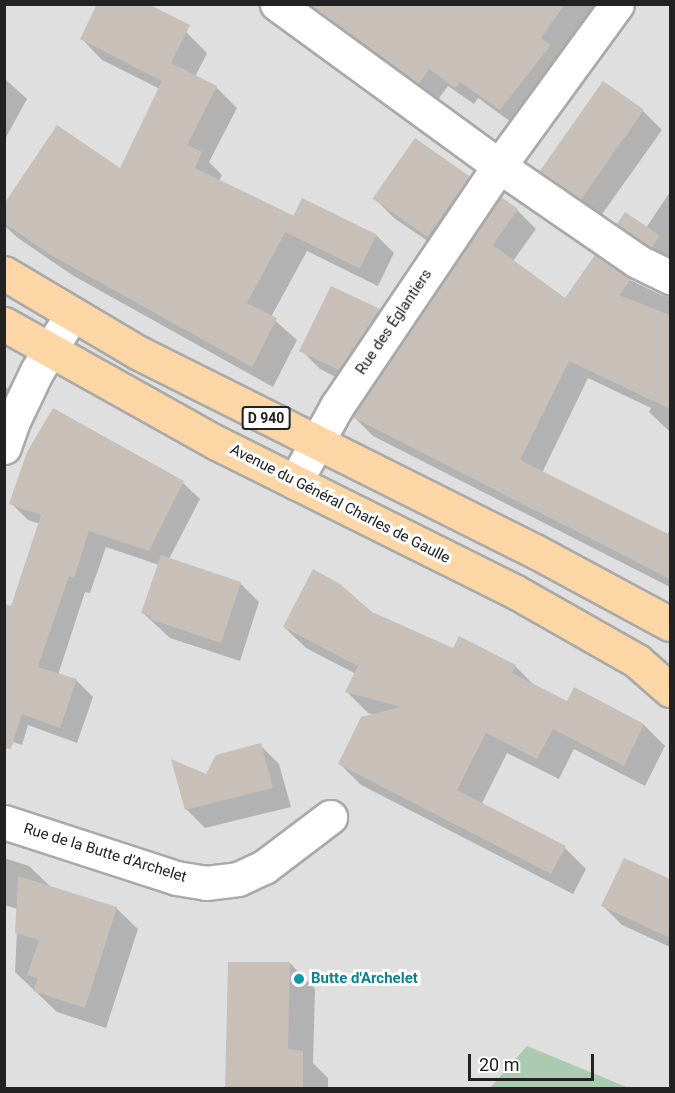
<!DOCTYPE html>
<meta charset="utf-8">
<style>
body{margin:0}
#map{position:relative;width:675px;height:1093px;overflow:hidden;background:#f2efe9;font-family:Roboto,sans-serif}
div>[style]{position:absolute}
.residential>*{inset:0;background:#e0dfdf;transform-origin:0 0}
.cemetery>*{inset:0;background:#aacbaf}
.shadow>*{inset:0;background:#0003}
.building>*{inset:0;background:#c7bfb8;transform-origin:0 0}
.roads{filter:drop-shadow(2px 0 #a9a9a9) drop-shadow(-2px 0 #a9a9a9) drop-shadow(0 2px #a9a9a9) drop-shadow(0 -2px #a9a9a9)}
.minor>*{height:33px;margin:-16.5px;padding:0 16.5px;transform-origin:16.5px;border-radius:16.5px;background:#fff}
.primary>*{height:33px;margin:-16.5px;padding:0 16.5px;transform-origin:16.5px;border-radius:16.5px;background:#fcd6a4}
.dots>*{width:16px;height:16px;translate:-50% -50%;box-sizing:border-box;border:3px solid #fff;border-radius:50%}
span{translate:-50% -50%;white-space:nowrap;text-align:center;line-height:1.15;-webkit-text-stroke:6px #fff;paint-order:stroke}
.shield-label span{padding:2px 4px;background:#fff;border:2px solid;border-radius:4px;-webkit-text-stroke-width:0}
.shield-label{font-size:14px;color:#222;font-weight:700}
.street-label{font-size:15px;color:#222}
.culture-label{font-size:15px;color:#0d838f;font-weight:700}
.left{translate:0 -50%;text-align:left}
.frame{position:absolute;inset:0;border:6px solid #222;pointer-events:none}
.scale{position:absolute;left:468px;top:1054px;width:126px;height:27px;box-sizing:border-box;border:3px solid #222;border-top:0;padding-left:8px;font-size:18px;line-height:21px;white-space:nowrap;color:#222;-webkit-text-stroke:4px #fff;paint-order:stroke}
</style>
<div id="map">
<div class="residential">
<div style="left:5px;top:5px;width:665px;height:1083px"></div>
</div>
<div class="cemetery">
<div style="clip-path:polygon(527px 1046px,629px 1088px,490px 1088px)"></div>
</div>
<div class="shadow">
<div style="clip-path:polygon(99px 4px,131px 4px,186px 32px,207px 53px,195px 77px,216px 87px,237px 108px,209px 162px,222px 175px,219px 181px,293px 217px,376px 235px,394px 253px,378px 286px,307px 251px,271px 317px,297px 340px,273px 387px,72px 275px,18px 238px,4px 225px,4px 207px,121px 170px,160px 89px,102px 60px,82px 39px)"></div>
<div style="clip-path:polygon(453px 4px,594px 4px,595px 6px,558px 55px,567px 64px,518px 127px,478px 98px,474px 104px,448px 86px,437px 101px,343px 32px,326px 15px)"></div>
<div style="clip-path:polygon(4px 78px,27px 99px,4px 141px)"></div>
<div style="clip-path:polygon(643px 111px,662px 130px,600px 217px,560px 189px,541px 170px)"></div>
<div style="clip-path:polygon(469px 177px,488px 196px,448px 255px,394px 218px,375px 199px)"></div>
<div style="clip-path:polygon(670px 192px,670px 263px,637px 243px,618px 224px,646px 228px)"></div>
<div style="clip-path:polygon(517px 210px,536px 229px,513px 261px,565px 300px,626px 278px,661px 295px,670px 297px,670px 432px,649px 412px,651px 408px,588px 378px,542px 473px,667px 535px,670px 530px,670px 587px,373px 436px,354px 417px)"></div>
<div style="clip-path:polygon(379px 311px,398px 329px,358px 388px,320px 369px,301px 350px)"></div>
<div style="clip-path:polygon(4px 385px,9px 390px,4px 398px)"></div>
<div style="clip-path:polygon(53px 410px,183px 483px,200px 499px,169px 559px,240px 583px,259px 602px,240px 661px,170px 638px,143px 613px,159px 565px,106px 547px,90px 593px,85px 592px,58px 675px,76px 680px,93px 697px,77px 743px,28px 725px,22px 745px,4px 739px,12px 608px,40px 524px,28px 520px,11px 503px)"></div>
<div style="clip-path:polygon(371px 613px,454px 650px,515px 666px,536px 687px,568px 703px,575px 689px,644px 725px,665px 746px,645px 786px,574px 749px,559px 779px,507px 753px,481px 805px,565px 848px,586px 869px,573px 894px,361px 785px,340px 764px,376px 715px,368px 713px,347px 692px,356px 674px,306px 648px,284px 627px)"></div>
<div style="clip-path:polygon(260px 745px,279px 764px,291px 807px,205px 828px,186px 809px)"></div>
<div style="clip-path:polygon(4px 858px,29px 866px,51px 887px,116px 908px,138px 929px,106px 1028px,57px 1012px,15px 972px,18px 909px,4px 905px)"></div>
<div style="clip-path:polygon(625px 860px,670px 880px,670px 947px,622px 925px,603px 906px)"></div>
<div style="clip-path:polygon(290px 963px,315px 989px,313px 1063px,328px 1078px,328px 1088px,226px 1088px)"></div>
</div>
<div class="building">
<div style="clip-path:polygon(97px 4px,150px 5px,190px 25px,171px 63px,217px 86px,187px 145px,202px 152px,195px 168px,294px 216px,247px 303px,277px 318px,252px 367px,49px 254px,4px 223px,4px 204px,57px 125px,120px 168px,162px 81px,80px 39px)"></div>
<div style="clip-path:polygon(309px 4px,565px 4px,541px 38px,551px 45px,500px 110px,460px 82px,455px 88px,429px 69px,419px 84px)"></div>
<div style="left:603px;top:81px;width:50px;height:110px;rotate:35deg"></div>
<div style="left:415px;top:138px;width:67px;height:74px;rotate:35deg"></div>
<div style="clip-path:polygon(501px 197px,518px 209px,493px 245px,565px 298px,595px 255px,631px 279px,619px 295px,670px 315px,670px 409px,569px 361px,520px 460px,670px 535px,670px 579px,352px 417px)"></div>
<div style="left:302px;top:198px;width:83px;height:38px;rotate:26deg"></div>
<div style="left:625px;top:212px;width:42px;height:15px;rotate:34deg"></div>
<div style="clip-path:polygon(331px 286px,380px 309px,339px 370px,299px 351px)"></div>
<div style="clip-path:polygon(53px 408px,184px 481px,149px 551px,89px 531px,74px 578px,69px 576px,38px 667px,77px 679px,60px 728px,22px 714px,11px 749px,4px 748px,4px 604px,11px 606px,41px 515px,9px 504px,27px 452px)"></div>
<div style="clip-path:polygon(161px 555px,241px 582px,221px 643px,150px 619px,151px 616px,141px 613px)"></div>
<div style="clip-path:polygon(313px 569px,340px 584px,372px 612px,453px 648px,459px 636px,516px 665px,512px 673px,567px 701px,574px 687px,644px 724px,624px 766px,553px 729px,537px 759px,486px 733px,457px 790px,566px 846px,551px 874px,338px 764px,361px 717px,401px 707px,345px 692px,358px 666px,283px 627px)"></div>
<div style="clip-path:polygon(261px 743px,273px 788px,185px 810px,171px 759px,206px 774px,216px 755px)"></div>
<div style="clip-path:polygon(624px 858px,670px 879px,670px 938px,601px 906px)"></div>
<div style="clip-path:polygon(18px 876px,117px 907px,85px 1008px,33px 991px,38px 978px,27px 975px,39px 940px,15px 933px)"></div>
<div style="clip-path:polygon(228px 962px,290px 962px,288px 1049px,303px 1051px,303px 1089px,225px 1089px)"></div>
</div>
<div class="roads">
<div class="minor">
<div style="left:277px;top:4px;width:275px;rotate:36.1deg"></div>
<div style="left:499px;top:166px;width:168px;rotate:34.5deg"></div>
<div style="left:637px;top:261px;width:37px;rotate:26deg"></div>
<div style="left:4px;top:447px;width:28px;rotate:-71deg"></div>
<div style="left:13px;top:421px;width:55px;rotate:-64.4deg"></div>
<div style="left:37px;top:371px;width:67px;rotate:-58.4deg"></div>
<div style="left:295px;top:482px;width:87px;rotate:-61.1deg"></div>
<div style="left:337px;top:406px;width:290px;rotate:-56deg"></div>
<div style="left:499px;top:166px;width:200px;rotate:-53.9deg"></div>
<div style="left:4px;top:822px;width:181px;rotate:18deg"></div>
<div style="left:176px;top:878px;width:30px;rotate:9deg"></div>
<div style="left:206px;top:883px;width:32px;rotate:-7deg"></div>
<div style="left:238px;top:879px;width:29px;rotate:-25deg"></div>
<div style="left:264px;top:867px;width:83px;rotate:-37.1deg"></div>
</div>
<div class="primary">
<div style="left:4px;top:273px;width:157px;rotate:30.7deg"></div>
<div style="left:139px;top:353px;width:443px;rotate:26.6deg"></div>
<div style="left:535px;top:551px;width:153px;rotate:28.4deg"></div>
<div style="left:4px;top:324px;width:244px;rotate:29.2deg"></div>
<div style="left:217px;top:443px;width:332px;rotate:26.5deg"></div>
<div style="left:514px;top:591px;width:142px;rotate:29.6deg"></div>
<div style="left:637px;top:661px;width:44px;rotate:41.3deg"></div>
</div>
</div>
<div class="dots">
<div style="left:299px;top:979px;background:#0f9aa8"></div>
</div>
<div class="shield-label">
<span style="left:266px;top:418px">D 940</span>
</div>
<div class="street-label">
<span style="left:394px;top:322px;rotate:-56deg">Rue des Églantiers</span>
<span style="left:340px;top:504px;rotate:27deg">Avenue du Général Charles de Gaulle</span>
<span style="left:105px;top:853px;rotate:17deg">Rue de la Butte d'Archelet</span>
</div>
<div class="culture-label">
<span class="left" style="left:311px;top:979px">Butte d'Archelet</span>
</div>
<div class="frame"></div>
<div class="scale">20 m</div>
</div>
